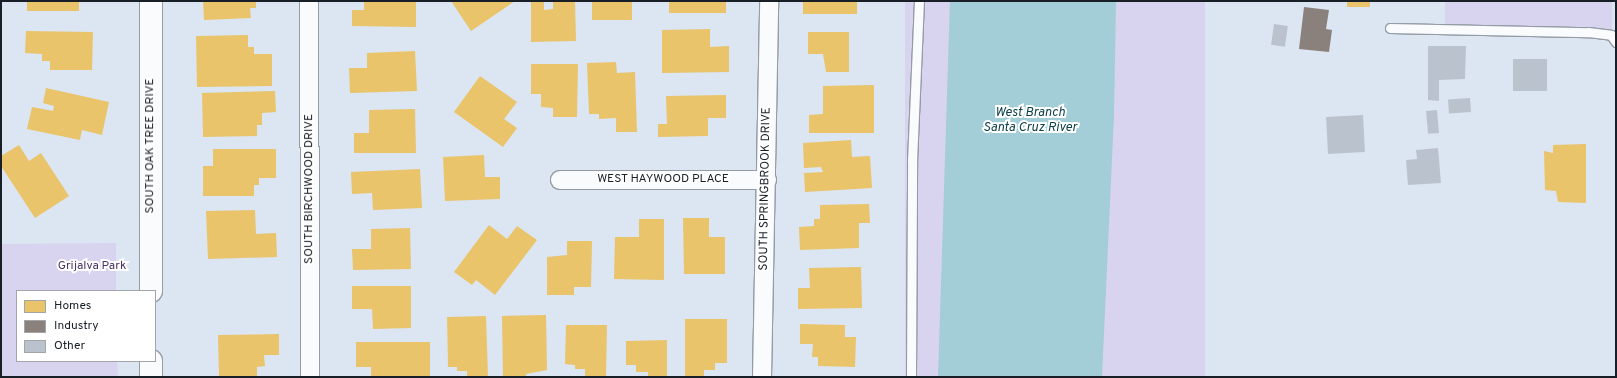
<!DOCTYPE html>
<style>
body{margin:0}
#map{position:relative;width:1617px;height:378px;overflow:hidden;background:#dce5f2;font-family:Overpass,sans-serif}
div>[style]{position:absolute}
.green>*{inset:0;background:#d8d3ef;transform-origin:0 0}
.water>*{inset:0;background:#a3cdd7}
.homes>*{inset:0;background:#e9c46a;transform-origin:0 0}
.industry>*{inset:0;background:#8a817c}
.building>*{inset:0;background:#bac3cd;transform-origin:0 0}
.roads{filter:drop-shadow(1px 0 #949ca6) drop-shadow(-1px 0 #949ca6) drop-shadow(0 1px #949ca6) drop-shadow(0 -1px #949ca6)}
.lane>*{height:9px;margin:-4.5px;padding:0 4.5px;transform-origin:4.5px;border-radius:4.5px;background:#fafbfd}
.street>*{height:18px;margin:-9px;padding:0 9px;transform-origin:9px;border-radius:9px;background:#fafbfd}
.secondary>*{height:22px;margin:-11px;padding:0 11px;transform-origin:11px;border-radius:11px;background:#fafbfd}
span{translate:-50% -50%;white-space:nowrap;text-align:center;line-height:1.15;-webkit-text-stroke:4px #fff;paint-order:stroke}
.street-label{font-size:12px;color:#181f27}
.park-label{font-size:12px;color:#483164}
.water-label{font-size:13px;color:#0d4148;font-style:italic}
.frame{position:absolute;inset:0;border:2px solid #181f27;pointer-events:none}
.legend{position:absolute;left:16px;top:290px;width:140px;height:72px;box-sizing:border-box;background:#fff;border:1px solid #a3a5a9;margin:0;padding:5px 7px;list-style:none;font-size:12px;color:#181f27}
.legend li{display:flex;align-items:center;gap:8px;height:20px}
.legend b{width:20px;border:1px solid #a3a5a9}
</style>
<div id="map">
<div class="green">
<div style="left:905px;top:1px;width:300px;height:376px"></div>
<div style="left:1445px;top:1px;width:167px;height:30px"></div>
<div style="clip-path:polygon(116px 243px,116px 291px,17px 291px,17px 361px,117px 361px,118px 377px,1px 377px,1px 244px)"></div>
</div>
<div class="water">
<div style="clip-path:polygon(950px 1px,1116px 1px,1114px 115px,1102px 377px,938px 377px)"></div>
</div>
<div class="homes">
<div style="left:27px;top:1px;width:52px;height:10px"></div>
<div style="clip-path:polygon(203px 1px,256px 1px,256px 8px,250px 8px,251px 18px,204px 20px)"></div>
<div style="clip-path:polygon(364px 1px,416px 1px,416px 27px,352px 26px,352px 10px,364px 10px)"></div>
<div style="clip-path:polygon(451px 1px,515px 1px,471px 31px)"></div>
<div style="clip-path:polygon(531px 1px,544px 1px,544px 10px,553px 9px,553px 1px,575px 1px,576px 41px,531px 42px)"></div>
<div style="left:592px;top:1px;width:40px;height:19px"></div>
<div style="left:669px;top:1px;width:57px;height:12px"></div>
<div style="left:803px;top:1px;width:54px;height:13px"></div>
<div style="left:1347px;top:1px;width:23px;height:6px"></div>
<div style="clip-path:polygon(710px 29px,710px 47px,729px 46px,729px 72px,662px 73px,662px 30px)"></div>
<div style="clip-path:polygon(26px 31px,93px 32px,92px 70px,50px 70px,50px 61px,42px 61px,42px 54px,25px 53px)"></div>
<div style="clip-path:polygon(808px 32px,849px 32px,849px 72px,826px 72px,823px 54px,808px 54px)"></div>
<div style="clip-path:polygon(248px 35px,248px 47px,254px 47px,254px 54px,272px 54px,272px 86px,197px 87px,196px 36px)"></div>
<div style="clip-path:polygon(415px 51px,417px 91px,350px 93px,349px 68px,367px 68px,367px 53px)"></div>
<div style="clip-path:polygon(616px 62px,617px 73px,635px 72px,637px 132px,616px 132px,616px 118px,599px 119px,599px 114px,589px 114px,587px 63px)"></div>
<div style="clip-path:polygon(531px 64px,578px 64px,577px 117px,553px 117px,553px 108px,541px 107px,541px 94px,531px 94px)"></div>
<div style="clip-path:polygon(480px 76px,517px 102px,504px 119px,517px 128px,503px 147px,454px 112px)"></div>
<div style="clip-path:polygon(874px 85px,874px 133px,809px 133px,809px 115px,823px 114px,823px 86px)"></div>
<div style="clip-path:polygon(46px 88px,109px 102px,102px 135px,82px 130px,80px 140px,27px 129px,32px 107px,53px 111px,54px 106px,43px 103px)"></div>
<div style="clip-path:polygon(275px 91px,276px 112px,262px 113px,262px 125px,257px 125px,257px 136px,203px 137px,202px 93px)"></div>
<div style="clip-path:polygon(726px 95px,726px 118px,708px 118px,708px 136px,658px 137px,658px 124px,667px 124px,666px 96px)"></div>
<div style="clip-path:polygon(415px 109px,416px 153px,354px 153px,354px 133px,369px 133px,369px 110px)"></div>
<div style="clip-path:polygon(851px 140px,852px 157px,870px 156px,872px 188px,805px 192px,804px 173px,823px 172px,821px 167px,804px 168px,803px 143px)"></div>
<div style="clip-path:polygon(1586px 144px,1586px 203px,1558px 202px,1556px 191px,1545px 190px,1544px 151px,1553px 153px,1553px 145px)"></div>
<div style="clip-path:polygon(19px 145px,29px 161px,41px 153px,69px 196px,35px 218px,1px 166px,1px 156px)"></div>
<div style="clip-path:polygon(213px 149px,276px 149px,276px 178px,259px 178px,259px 185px,254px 185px,254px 196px,203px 196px,203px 166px,213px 166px)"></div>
<div style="clip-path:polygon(484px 155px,485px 177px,500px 177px,500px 199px,445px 201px,443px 157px)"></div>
<div style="clip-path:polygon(420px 169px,422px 208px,373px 210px,372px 193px,352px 194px,351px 172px)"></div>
<div style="clip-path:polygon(869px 204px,870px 223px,859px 223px,859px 248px,800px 250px,799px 227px,814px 226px,814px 219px,820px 219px,820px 205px)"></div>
<div style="clip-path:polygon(255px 210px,256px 234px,276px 233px,277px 257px,208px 259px,206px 211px)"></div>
<div style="clip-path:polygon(683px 218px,709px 218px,709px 237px,725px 237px,725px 274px,684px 274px)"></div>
<div style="clip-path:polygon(639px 219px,664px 219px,664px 280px,614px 279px,615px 237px,639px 237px)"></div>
<div style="clip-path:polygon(489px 225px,507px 239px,517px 226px,537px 240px,495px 295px,476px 280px,472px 285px,454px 272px)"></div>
<div style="clip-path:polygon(410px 228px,411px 269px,353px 270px,352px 249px,371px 249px,371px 229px)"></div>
<div style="clip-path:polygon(567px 241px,592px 241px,591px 287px,574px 287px,574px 295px,547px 295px,547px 257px,567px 255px)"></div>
<div style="clip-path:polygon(861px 267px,862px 308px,798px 309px,798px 288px,810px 288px,809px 268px)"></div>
<div style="clip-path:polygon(352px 286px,411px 286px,411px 328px,373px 329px,372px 309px,352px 309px)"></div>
<div style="clip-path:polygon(546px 315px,547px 370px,526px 374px,526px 377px,503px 377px,502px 316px)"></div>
<div style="clip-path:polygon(486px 316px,488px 377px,467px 377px,467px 371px,457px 371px,457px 367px,448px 367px,447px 317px)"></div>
<div style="clip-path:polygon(685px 319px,727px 319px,727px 363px,715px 363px,715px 370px,704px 370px,704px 377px,685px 377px)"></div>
<div style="clip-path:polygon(800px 324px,845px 325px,845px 337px,856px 337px,855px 367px,818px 366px,818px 357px,812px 357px,813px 344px,800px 344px)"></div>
<div style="clip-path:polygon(566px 325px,607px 325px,606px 377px,585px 377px,585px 369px,575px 369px,575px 365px,565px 364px)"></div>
<div style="clip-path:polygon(279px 334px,279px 355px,264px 355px,265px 366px,257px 367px,257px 377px,219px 377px,218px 335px)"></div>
<div style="clip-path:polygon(667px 340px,667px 377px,648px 377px,648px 372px,636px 372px,636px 365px,626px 365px,626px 341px)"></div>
<div style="clip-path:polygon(356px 342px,430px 342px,430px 377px,371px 377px,371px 367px,356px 367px)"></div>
</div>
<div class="industry">
<div style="clip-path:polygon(1304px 7px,1329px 10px,1326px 29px,1332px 30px,1329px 52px,1299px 49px)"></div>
</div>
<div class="building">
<div style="left:1274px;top:24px;width:14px;height:21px;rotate:8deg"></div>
<div style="clip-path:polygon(1428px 46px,1466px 46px,1465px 79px,1439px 80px,1439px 101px,1428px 100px)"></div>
<div style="left:1513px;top:59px;width:34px;height:32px"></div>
<div style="left:1470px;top:98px;width:14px;height:22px;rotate:86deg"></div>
<div style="left:1437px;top:110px;width:23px;height:11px;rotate:85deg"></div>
<div style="left:1363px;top:115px;width:37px;height:37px;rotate:87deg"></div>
<div style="clip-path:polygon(1438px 148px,1441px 183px,1408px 185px,1406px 160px,1417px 159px,1416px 150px)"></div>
</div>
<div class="roads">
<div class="lane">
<div style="left:1390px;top:28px;width:198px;rotate:1.2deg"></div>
<div style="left:1588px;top:32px;width:23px;rotate:7deg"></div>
<div style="left:1611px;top:35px;width:9px;rotate:54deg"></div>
<div style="left:911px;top:377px;width:216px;rotate:-89.7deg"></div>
<div style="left:912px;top:161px;width:160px;rotate:-87.5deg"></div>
</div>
<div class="street">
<div style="left:309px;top:1px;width:376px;rotate:89.8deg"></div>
<div style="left:560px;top:180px;width:207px"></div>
<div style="left:762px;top:377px;width:376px;rotate:-88.9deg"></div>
</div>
<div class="secondary">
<div style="left:151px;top:1px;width:290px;rotate:90deg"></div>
<div style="left:151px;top:377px;width:16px;rotate:-90deg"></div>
</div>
</div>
<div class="street-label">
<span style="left:151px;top:146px;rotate:-90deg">SOUTH OAK TREE DRIVE</span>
<span style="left:663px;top:180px">WEST HAYWOOD PLACE</span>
<span style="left:310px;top:189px;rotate:-90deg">SOUTH BIRCHWOOD DRIVE</span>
<span style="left:766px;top:189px;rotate:-89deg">SOUTH SPRINGBROOK DRIVE</span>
</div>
<div class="park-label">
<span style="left:92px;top:267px">Grijalva Park</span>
</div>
<div class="water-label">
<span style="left:1030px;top:121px">West Branch<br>Santa Cruz River</span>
</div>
<div class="frame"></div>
<ul class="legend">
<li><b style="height:11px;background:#e9c46a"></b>Homes</li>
<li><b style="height:11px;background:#8a817c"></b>Industry</li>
<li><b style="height:11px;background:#bac3cd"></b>Other</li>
</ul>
</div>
